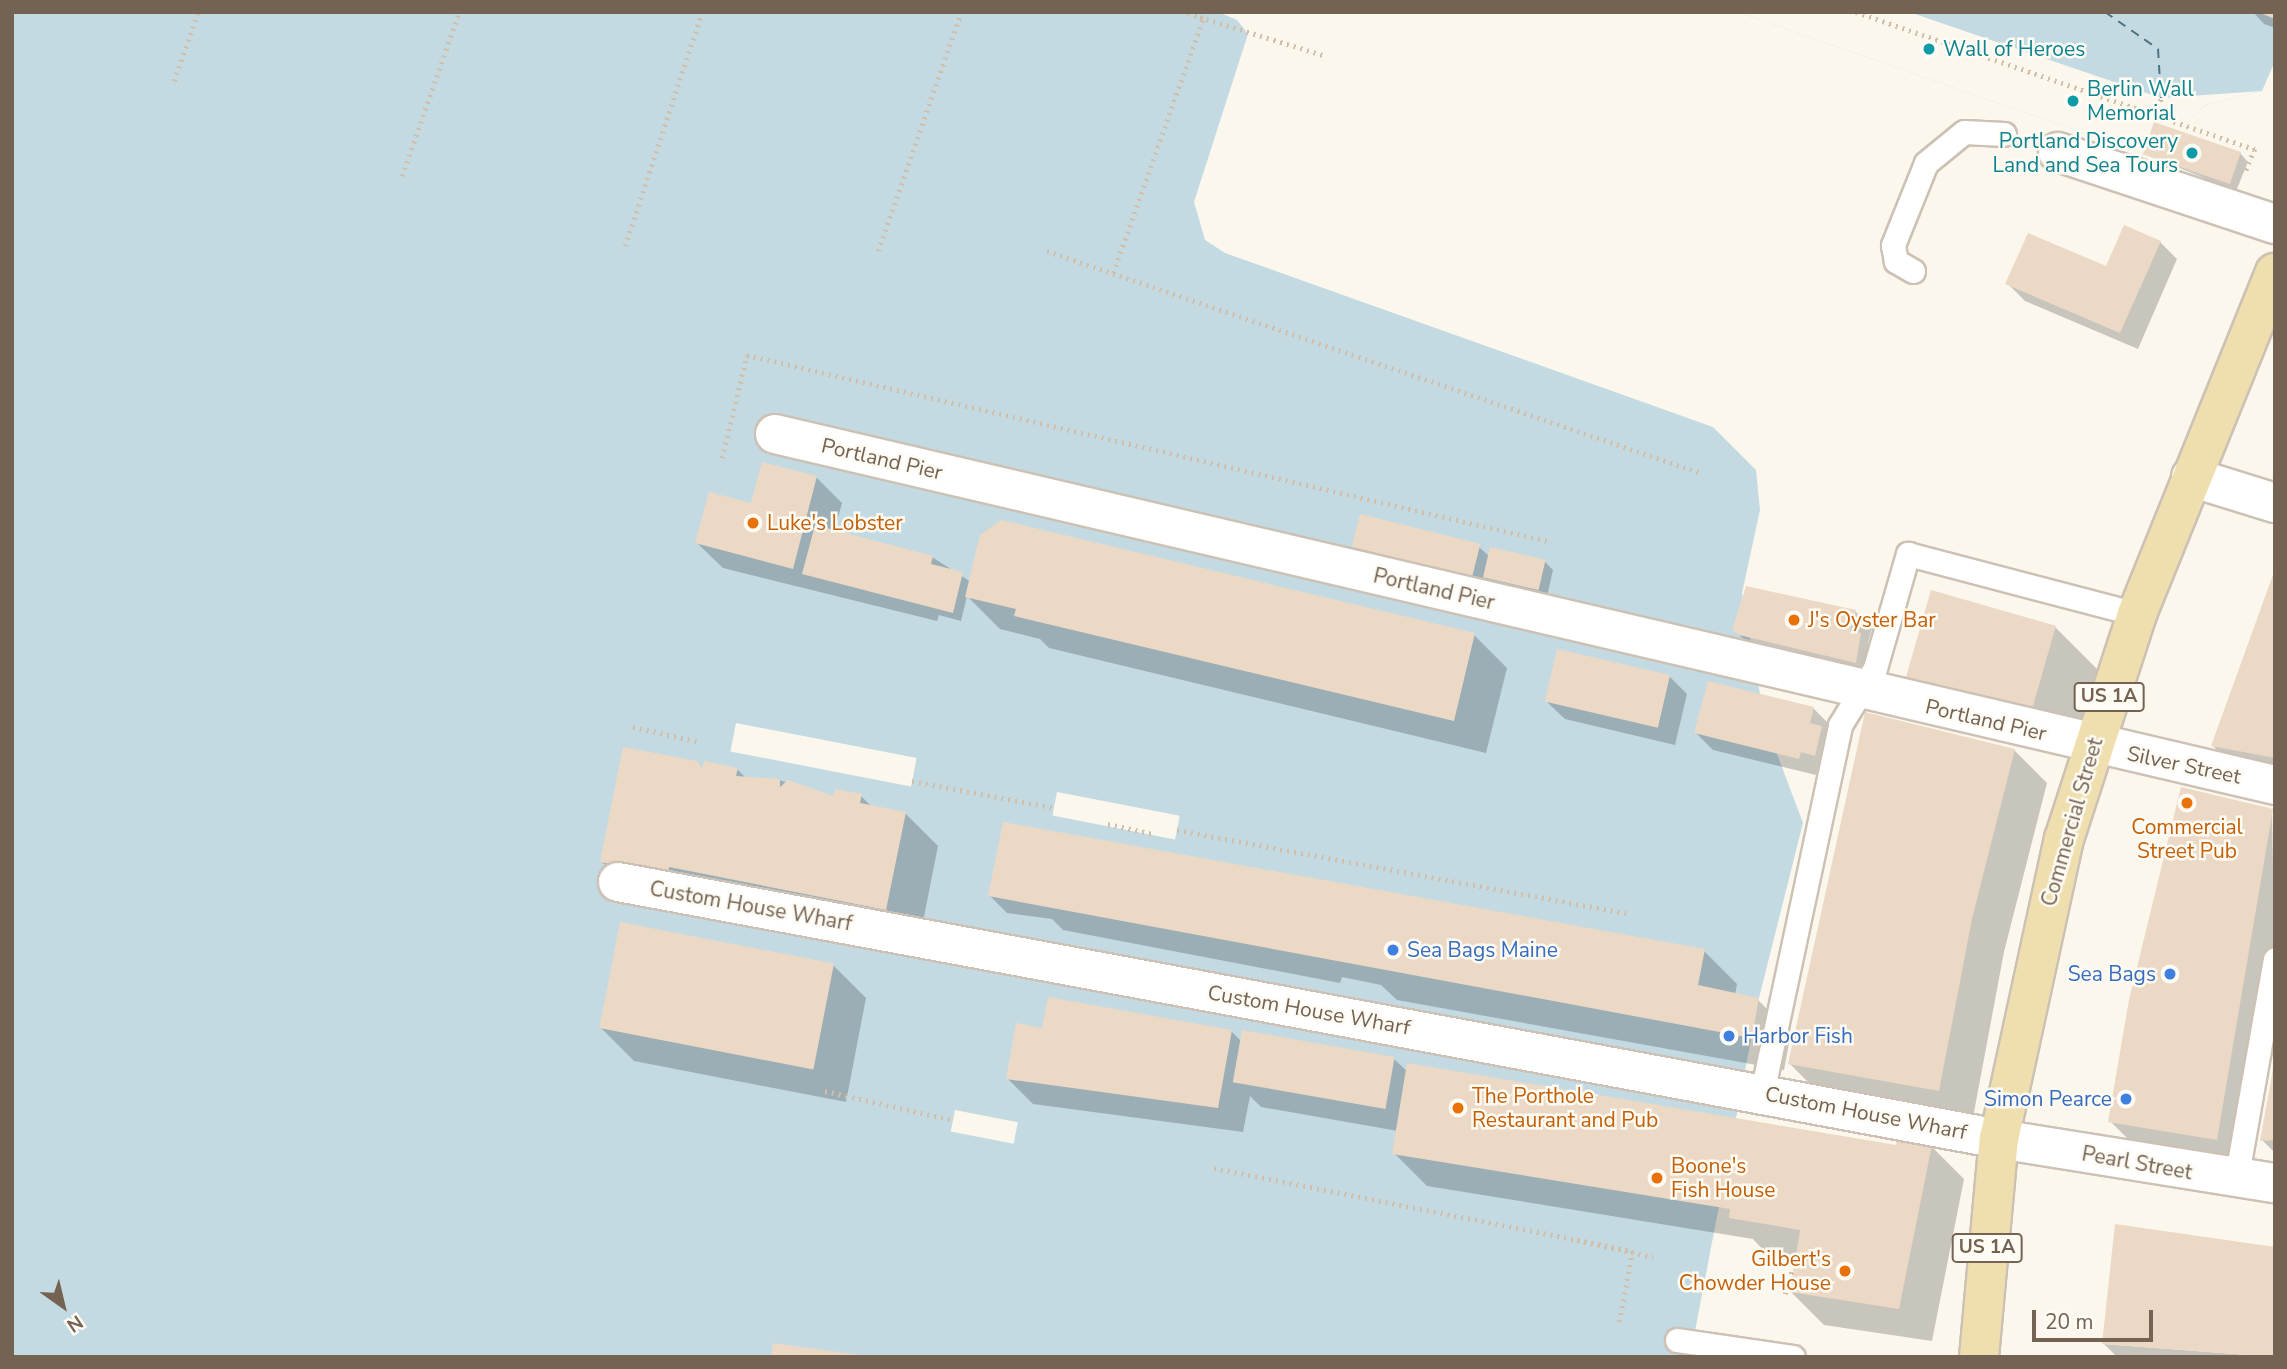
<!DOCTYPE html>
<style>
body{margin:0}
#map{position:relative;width:2287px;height:1369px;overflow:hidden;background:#fbf7ed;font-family:"Nunito Sans",sans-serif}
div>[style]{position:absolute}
.water>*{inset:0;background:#c3dae3}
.pier>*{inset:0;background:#fbf7ed;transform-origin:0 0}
.shadow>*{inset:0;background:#0003}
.ferry>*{height:2px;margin-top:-1px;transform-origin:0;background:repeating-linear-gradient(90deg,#4e7484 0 9px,transparent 0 16px)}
.building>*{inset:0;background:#ebd9c6;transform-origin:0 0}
.path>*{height:4.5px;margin-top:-2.25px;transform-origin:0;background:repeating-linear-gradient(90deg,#d2bfaa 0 2px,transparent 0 7px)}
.roads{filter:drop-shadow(2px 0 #ccc1b4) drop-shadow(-2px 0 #ccc1b4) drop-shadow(0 2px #ccc1b4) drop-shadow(0 -2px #ccc1b4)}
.lane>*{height:23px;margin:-11.5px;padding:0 11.5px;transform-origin:11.5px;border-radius:11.5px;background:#fff}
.street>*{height:38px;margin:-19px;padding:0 19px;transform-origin:19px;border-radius:19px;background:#fff}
.secondary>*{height:38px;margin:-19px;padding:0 19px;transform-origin:19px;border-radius:19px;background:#fff}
.primary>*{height:38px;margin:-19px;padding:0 19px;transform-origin:19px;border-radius:19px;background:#f0dfae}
.path-bridge>*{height:4.5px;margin-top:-2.25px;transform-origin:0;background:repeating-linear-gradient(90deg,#d2bfaa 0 2px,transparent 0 7px)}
.dots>*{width:19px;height:19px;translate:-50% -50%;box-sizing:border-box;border:4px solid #fdfbf3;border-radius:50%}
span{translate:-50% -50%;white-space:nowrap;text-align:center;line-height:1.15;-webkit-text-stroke:5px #fdfbf3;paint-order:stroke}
.shield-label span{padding:2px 5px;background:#fdfbf3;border:2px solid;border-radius:5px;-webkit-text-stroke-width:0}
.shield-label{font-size:19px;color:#746252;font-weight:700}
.culture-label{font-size:21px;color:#0d838f}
.left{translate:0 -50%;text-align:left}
.right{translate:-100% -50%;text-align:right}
.street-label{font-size:21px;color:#746252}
.food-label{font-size:21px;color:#c56008}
.shop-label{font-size:21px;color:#366cbe}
.frame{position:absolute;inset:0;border:14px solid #746252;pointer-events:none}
.north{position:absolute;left:28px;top:1271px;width:70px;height:70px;-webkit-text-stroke:5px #fdfbf3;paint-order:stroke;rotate:146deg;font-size:19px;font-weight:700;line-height:28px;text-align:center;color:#746252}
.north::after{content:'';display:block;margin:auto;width:24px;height:32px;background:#746252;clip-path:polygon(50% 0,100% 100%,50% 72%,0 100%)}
.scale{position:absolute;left:2032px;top:1310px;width:121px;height:32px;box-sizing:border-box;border:4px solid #746252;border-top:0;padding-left:9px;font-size:21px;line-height:24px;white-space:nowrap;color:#746252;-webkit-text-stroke:5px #fdfbf3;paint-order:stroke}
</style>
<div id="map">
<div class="water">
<div style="clip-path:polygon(12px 12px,1218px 12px,1237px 20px,1248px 34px,1194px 202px,1205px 240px,1225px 253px,1713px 427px,1756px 470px,1760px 510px,1742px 593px,1765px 722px,1803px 823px,1759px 998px,1690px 1357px,12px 1357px)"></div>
<div style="clip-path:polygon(1738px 12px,2275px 12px,2275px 61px,2262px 91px,2205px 105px,2152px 157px)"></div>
</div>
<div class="pier">
<div style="clip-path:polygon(1738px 12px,1909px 12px,2161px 98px,2262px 91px,2205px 105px,2152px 157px)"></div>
<div style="left:736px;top:723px;width:184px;height:29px;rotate:11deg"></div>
<div style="left:1057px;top:792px;width:125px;height:24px;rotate:11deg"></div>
<div style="left:955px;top:1110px;width:64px;height:22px;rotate:11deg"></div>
</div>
<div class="shadow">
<div style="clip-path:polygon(2253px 12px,2275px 12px,2275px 28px,2264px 24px)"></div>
<div style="clip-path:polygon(2143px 153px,2240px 153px,2248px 162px,2236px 191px)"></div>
<div style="clip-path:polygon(2160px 242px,2177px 259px,2138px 349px,2025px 301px,2008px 284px,2107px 268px)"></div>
<div style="clip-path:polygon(816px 477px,842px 503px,834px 532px,932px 557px,971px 582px,1474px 635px,1507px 668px,1486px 753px,1049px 648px,1040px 639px,1000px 629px,967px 596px,961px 621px,939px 615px,937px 621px,723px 568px,697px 543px,752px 505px)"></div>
<div style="clip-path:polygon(1353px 546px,1479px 547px,1490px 557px,1545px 562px,1553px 570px,1547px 597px,1371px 563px)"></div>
<div style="clip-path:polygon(2275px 577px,2275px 784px,2246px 779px,2213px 746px)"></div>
<div style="clip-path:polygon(1855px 611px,1872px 628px,1868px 643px,1878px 652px,1873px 679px,1752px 647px,1734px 630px)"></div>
<div style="clip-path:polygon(2055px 627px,2100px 672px,2074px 760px,1951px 725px)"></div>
<div style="clip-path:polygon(1670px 677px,1687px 694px,1675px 745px,1565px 719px,1547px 702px)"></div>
<div style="clip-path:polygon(1813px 708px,1830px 725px,1832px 772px,1818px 768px,1816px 775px,1713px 750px,1696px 733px)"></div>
<div style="clip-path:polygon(2014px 750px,2047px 783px,2004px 952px,1972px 1123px,1823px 1097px,1790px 1064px)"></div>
<div style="clip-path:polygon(737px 769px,748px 780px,779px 780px,834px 798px,861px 796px,872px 807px,905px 813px,938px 846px,919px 942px,635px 894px,602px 862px,704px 770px)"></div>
<div style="clip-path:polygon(2272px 810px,2275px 974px,2263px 1046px,2270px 1053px,2250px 1172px,2143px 1154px,2110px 1121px)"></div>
<div style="clip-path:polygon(990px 896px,1704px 951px,1737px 984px,1735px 995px,1758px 1000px,1791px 1033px,1784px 1070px,1397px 1000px,1381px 985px,1342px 977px,1340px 983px,1063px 930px,1052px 919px,1007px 913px)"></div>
<div style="clip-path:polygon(833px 965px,866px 998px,846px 1102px,634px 1061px,601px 1028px)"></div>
<div style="clip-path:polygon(1044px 1030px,1231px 1031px,1242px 1042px,1394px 1059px,1408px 1072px,1897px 1147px,1931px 1146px,1964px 1179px,1932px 1341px,1824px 1325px,1791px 1292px,1798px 1256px,1763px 1250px,1753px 1239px,1427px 1186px,1394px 1153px,1398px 1131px,1261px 1107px,1250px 1096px,1243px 1132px,1033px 1104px,1007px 1078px)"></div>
<div style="clip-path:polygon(2275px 1069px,2275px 1153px,2262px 1140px)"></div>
<div style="clip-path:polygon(2104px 1344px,2275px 1357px,2117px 1357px)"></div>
</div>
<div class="ferry">
<div style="left:2105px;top:12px;width:65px;rotate:34.9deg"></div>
<div style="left:2158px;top:49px;width:49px;rotate:86.5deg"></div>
</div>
<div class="building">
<div style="clip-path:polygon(2258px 12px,2275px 12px,2275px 19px)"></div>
<div style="left:2154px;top:122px;width:92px;height:34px;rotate:19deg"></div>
<div style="clip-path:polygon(2124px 225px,2161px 241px,2120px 333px,2005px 284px,2028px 233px,2106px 266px)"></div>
<div style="clip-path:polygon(762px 462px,817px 476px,793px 569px,695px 543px,709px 492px,751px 503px)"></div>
<div style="left:1360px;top:514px;width:124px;height:34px;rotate:14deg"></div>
<div style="clip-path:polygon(1001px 520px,1475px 633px,1454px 721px,1014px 616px,1016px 609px,965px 597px,980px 535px)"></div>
<div style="clip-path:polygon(815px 525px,933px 556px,931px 564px,963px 572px,953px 613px,802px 574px)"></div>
<div style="left:1490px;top:547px;width:57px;height:31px;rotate:13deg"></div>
<div style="clip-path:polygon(2274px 572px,2275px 572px,2275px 758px,2211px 746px)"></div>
<div style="clip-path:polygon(1746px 586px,1856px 610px,1850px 632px,1861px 633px,1856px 663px,1739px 635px,1732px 630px)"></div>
<div style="left:1931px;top:590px;width:130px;height:94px;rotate:16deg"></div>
<div style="left:1557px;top:649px;width:116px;height:54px;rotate:13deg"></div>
<div style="clip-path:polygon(1708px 681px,1814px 707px,1810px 723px,1822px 726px,1815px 756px,1801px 752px,1799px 759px,1694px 733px)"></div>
<div style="clip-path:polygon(1865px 712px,2015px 749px,1972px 919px,1939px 1091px,1788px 1064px)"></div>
<div style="clip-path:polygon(623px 747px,697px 761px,702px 768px,704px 761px,738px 768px,736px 776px,780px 779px,780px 787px,788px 780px,833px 796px,835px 789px,862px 794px,860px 803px,906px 812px,886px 910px,669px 867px,668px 876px,600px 862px)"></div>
<div style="clip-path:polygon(2181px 787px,2273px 809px,2217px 1140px,2108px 1122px,2129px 1000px)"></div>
<div style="clip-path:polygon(1003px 822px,1705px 949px,1698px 985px,1759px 998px,1752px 1038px,988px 896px)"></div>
<div style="left:620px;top:922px;width:218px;height:108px;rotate:11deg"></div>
<div style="clip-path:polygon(1048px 997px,1232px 1030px,1218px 1108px,1006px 1079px,1016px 1023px,1042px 1028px)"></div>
<div style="left:1242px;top:1030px;width:155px;height:53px;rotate:10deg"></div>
<div style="clip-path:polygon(1407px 1063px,1896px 1145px,1897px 1139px,1932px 1145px,1899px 1309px,1790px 1292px,1800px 1230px,1729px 1218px,1730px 1209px,1392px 1154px)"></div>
<div style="clip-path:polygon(2273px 1069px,2275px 1140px,2260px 1141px)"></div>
<div style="clip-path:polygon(2115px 1224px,2275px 1247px,2275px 1357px,2102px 1344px)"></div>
<div style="clip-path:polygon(773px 1343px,860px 1355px,860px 1357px,771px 1357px)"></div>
</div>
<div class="path">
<div style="left:1856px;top:12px;width:422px;rotate:19deg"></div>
<div style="left:2255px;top:149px;width:26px;rotate:113deg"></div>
<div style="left:1200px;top:17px;width:129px;rotate:17.2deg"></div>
<div style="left:174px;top:81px;width:73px;rotate:-70.8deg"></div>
<div style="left:2157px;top:115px;width:17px;rotate:-77deg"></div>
<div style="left:402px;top:176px;width:174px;rotate:-70.8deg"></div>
<div style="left:625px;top:246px;width:246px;rotate:-71.8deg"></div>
<div style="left:878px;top:251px;width:253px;rotate:-70.8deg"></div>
<div style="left:1047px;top:251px;width:691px;rotate:18.75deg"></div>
<div style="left:1113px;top:273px;width:269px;rotate:-70.5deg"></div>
<div style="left:1203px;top:19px;width:21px;rotate:-161deg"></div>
<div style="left:722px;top:458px;width:106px;rotate:-76.4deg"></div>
<div style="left:747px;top:355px;width:826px;rotate:13.08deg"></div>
<div style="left:633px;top:727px;width:69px;rotate:12.6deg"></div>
<div style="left:912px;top:781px;width:146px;rotate:10.7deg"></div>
<div style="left:1108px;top:824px;width:46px;rotate:12.5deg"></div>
<div style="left:1177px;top:830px;width:457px;rotate:10.5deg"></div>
<div style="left:825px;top:1091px;width:131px;rotate:12.8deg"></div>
<div style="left:1214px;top:1168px;width:427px;rotate:11.2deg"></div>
<div style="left:1633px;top:1251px;width:75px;rotate:100.7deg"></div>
<div style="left:1785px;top:1294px;width:35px;rotate:-74deg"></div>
</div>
<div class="roads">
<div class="lane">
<div style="left:1913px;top:271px;width:20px;rotate:-150deg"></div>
<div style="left:1896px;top:261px;width:16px;rotate:-101deg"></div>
<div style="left:1893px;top:245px;width:88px;rotate:-68.1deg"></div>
<div style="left:1926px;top:163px;width:49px;rotate:-39.2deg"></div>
<div style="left:1964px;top:132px;width:40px;rotate:2.9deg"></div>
<div style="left:1762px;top:1093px;width:376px;rotate:-78deg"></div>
<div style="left:1840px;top:725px;width:67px;rotate:-58.4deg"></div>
<div style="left:1875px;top:668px;width:119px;rotate:-73.9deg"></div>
<div style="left:1908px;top:554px;width:237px;rotate:14.7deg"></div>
<div style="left:2236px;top:1180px;width:224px;rotate:-80deg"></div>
<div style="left:1677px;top:1340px;width:117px;rotate:8.3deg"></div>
</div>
<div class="street">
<div style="left:2058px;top:152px;width:229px;rotate:18.4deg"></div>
<div style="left:775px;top:434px;width:1541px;rotate:13.17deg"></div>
<div style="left:2191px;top:477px;width:88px;rotate:17.2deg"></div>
<div style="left:618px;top:882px;width:1405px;rotate:10.54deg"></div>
</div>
<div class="secondary">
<div style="left:1999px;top:1139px;width:279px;rotate:9.1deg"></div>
</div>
<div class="primary">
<div style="left:1979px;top:1357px;width:219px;rotate:-84.8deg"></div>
<div style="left:1999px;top:1139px;width:307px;rotate:-77.8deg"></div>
<div style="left:2064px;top:839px;width:237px;rotate:-72deg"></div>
<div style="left:2137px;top:614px;width:368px;rotate:-68deg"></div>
</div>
</div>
<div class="path-bridge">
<div style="left:1577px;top:1240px;width:78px;rotate:12.6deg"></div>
</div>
<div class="dots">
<div style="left:1929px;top:49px;background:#0f9aa8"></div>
<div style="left:2073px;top:101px;background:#0f9aa8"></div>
<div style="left:2192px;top:153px;background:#0f9aa8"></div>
<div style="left:753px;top:523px;background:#e8710a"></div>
<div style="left:1794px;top:620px;background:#e8710a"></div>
<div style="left:2187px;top:803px;background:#e8710a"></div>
<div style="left:1393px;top:950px;background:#3f7fe0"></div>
<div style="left:2170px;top:974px;background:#3f7fe0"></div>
<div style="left:1729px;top:1036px;background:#3f7fe0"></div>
<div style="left:2126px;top:1099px;background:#3f7fe0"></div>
<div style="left:1458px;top:1108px;background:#e8710a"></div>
<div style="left:1657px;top:1178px;background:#e8710a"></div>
<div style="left:1845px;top:1271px;background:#e8710a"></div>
</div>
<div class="shield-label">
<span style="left:2109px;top:697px">US 1A</span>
<span style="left:1987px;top:1248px">US 1A</span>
</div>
<div class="culture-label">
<span class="left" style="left:1943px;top:49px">Wall of Heroes</span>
<span class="left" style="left:2087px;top:101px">Berlin Wall<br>Memorial</span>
<span class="right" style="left:2178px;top:153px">Portland Discovery<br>Land and Sea Tours</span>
</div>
<div class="street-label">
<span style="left:882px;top:459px;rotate:13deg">Portland Pier</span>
<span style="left:1434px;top:589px;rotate:13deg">Portland Pier</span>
<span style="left:1986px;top:720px;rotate:13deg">Portland Pier</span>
<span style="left:2184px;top:765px;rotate:12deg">Silver Street</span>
<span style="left:2072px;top:822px;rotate:-74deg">Commercial Street</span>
<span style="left:751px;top:906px;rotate:10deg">Custom House Wharf</span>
<span style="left:1309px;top:1010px;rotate:10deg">Custom House Wharf</span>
<span style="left:1866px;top:1113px;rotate:11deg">Custom House Wharf</span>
<span style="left:2137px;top:1163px;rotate:10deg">Pearl Street</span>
</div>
<div class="food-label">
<span class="left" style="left:767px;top:523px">Luke's Lobster</span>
<span class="left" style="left:1808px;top:620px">J's Oyster Bar</span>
<span style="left:2187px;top:839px">Commercial<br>Street Pub</span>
<span class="left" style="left:1472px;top:1108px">The Porthole<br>Restaurant and Pub</span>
<span class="left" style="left:1671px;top:1178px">Boone's<br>Fish House</span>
<span class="right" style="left:1831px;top:1271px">Gilbert's<br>Chowder House</span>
</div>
<div class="shop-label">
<span class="left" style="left:1407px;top:950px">Sea Bags Maine</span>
<span class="right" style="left:2156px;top:974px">Sea Bags</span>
<span class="left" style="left:1743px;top:1036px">Harbor Fish</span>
<span class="right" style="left:2112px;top:1099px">Simon Pearce</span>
</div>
<div class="frame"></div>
<div class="north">N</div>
<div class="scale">20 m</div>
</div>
